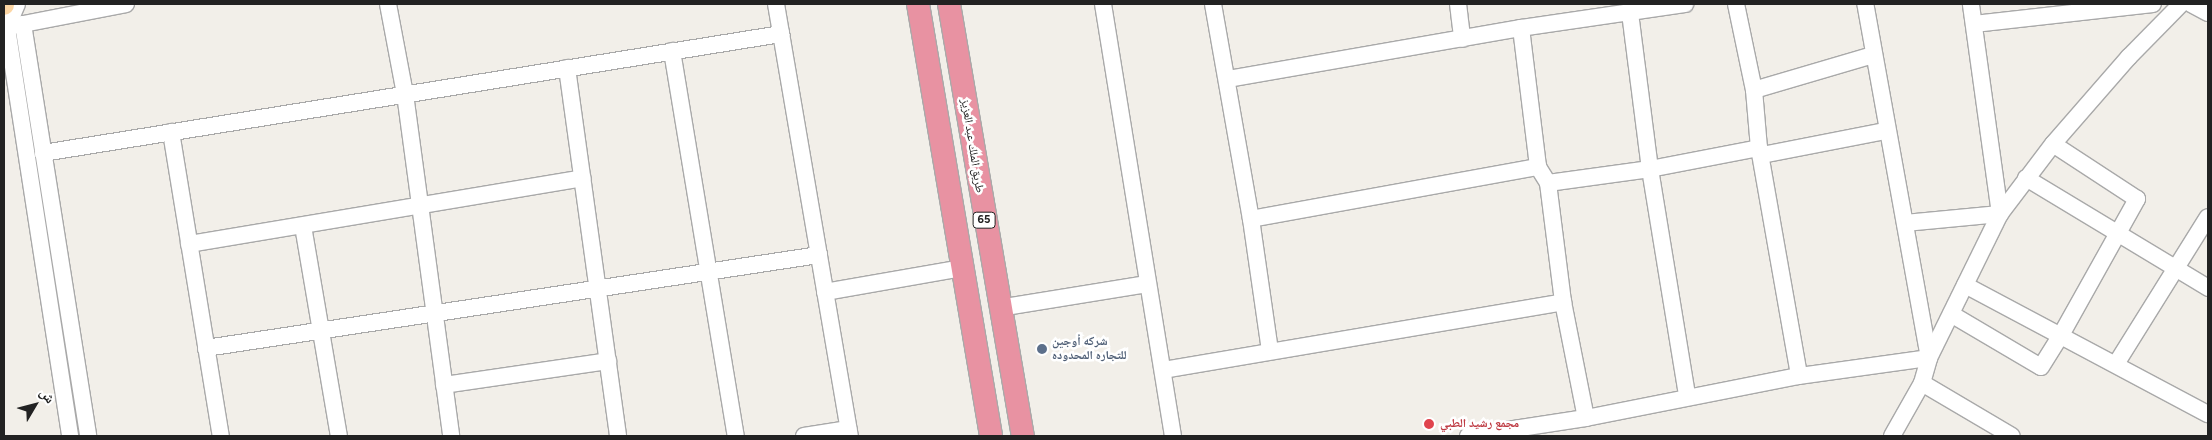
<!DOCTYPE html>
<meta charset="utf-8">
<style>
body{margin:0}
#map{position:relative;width:2212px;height:440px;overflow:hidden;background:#f2efe9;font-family:Figtree,"Noto Naskh Arabic",sans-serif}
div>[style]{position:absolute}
.roads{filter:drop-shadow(1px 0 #a9a9a9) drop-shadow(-1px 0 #a9a9a9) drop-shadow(0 1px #a9a9a9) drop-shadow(0 -1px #a9a9a9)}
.minor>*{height:16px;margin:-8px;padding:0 8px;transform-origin:8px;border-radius:8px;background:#fff}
.major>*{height:20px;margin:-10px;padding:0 10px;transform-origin:10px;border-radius:10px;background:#fcd6a4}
.highway>*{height:22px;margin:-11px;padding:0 11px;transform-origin:11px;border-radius:11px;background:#e892a2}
.dots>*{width:14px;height:14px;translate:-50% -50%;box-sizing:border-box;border:2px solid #fff;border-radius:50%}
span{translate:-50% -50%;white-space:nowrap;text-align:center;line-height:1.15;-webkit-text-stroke:5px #fff;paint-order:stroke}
.shield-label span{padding:1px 4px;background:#fff;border:1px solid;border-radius:4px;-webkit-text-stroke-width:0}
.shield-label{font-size:11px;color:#222;font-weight:700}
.street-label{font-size:12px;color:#222}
.service-label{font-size:12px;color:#4e5e75;font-weight:700}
.left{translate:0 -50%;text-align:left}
.health-label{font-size:12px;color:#be3a42;font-weight:700}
.frame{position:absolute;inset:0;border:5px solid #222;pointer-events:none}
.north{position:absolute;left:10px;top:380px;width:50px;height:50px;-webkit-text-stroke:4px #fff;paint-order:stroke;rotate:53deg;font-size:14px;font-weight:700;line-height:20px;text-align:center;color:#222}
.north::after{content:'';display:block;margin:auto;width:18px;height:22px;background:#222;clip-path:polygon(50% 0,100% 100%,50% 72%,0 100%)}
</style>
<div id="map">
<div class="roads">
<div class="minor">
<div style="left:17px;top:4px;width:26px;rotate:113deg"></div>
<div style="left:7px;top:28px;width:413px;rotate:81.2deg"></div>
<div style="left:388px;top:4px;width:92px;rotate:79.3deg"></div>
<div style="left:405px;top:94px;width:345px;rotate:82.3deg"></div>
<div style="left:776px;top:4px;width:438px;rotate:80.3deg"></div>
<div style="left:1103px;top:4px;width:438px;rotate:80.8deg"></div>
<div style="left:1213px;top:4px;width:218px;rotate:80deg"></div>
<div style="left:1251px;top:219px;width:133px;rotate:81.8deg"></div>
<div style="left:1458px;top:4px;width:35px;rotate:83deg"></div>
<div style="left:1736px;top:4px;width:88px;rotate:78.2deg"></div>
<div style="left:1754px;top:90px;width:58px;rotate:85.1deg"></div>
<div style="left:1759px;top:148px;width:231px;rotate:80deg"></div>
<div style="left:2191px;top:4px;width:19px;rotate:28deg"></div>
<div style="left:1630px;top:13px;width:157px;rotate:82.7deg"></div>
<div style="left:1650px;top:169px;width:230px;rotate:80.7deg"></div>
<div style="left:23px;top:24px;width:417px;rotate:81deg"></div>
<div style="left:1974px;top:24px;width:180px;rotate:-6.4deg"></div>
<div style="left:13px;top:26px;width:115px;rotate:-11deg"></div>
<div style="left:1521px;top:28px;width:140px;rotate:83deg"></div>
<div style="left:1538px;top:167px;width:19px;rotate:58deg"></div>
<div style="left:1548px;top:183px;width:120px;rotate:82.8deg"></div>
<div style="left:1563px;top:302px;width:118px;rotate:78.8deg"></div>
<div style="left:672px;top:51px;width:390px;rotate:80.6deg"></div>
<div style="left:567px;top:68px;width:372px;rotate:82.1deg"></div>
<div style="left:1228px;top:79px;width:297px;rotate:-9.9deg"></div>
<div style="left:1521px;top:28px;width:166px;rotate:-8.3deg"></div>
<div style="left:1754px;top:90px;width:124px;rotate:-16.4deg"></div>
<div style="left:171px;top:132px;width:308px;rotate:80.7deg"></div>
<div style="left:43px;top:153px;width:748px;rotate:-9.16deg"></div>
<div style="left:1762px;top:155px;width:126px;rotate:-11deg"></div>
<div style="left:2026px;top:178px;width:213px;rotate:31.1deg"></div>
<div style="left:1548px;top:183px;width:103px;rotate:-7.8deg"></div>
<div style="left:1650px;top:169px;width:111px;rotate:-10.9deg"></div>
<div style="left:1251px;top:219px;width:292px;rotate:-10.3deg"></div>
<div style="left:1905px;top:223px;width:95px;rotate:-5.4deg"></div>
<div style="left:2000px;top:214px;width:212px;rotate:-97.9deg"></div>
<div style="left:303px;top:226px;width:213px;rotate:80.3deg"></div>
<div style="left:189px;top:244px;width:399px;rotate:-9.5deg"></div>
<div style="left:1965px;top:285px;width:275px;rotate:28deg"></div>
<div style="left:825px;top:292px;width:140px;rotate:-9.9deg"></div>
<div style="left:999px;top:308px;width:150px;rotate:-9.2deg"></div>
<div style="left:1951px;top:314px;width:104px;rotate:30.5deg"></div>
<div style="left:2041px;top:367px;width:38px;rotate:-58deg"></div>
<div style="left:2061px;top:335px;width:156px;rotate:-60.8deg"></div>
<div style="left:2137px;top:199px;width:100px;rotate:-146.8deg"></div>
<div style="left:206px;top:348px;width:620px;rotate:-8.63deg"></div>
<div style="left:2116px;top:364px;width:173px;rotate:-58deg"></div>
<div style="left:1163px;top:370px;width:406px;rotate:-9.6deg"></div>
<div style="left:1922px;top:383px;width:104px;rotate:30.5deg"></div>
<div style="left:444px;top:385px;width:166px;rotate:-8.3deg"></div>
<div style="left:804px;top:436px;width:45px;rotate:-9deg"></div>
<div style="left:1468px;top:436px;width:119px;rotate:-8.7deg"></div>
<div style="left:1586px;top:418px;width:217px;rotate:-11.2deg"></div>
<div style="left:1799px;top:376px;width:131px;rotate:-7.9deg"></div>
<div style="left:1929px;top:358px;width:360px;rotate:-100.2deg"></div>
<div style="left:1892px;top:436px;width:61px;rotate:-60.5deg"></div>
<div style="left:1922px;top:383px;width:26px;rotate:-74deg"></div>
<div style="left:1929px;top:358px;width:161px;rotate:-63.8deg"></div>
<div style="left:2000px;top:214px;width:88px;rotate:-52.9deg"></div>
<div style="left:2053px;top:144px;width:116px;rotate:-48.9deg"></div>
<div style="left:2129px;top:57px;width:74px;rotate:-45.5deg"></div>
</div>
<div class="major">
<div style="left:4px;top:5px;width:1px;rotate:-90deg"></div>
</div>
<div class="highway">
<div style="left:918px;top:4px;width:438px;rotate:80.4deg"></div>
<div style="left:949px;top:4px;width:438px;rotate:80.3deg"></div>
</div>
</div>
<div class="dots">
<div style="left:1042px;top:349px;background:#5c6f8a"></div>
<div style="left:1429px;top:424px;background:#e0444e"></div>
</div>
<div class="shield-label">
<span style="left:984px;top:220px">65</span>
</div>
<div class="street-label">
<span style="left:972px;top:146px;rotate:81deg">طريق الملك عبد العزيز</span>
</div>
<div class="service-label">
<span class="left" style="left:1052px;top:349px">شركه أوجين<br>للتجاره المحدوده</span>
</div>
<div class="health-label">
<span class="left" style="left:1440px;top:424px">مجمع رشيد الطبي</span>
</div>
<div class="frame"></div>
<div class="north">ش</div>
</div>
